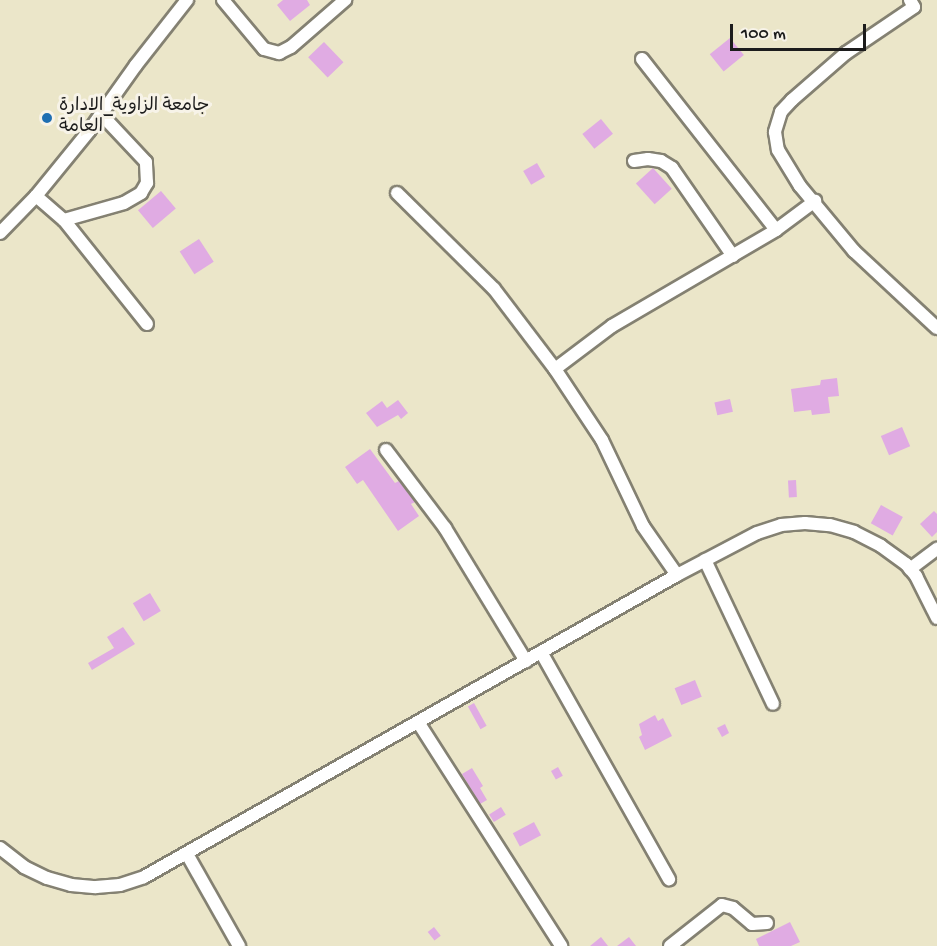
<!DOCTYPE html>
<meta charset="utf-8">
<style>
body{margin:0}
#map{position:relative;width:937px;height:946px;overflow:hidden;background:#ebe6c9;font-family:"Gochi Hand","Playpen Sans Arabic",sans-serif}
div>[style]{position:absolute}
.building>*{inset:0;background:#e0abe3;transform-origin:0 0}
.roads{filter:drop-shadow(2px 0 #848172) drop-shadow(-2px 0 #848172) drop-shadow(0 2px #848172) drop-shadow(0 -2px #848172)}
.minor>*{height:12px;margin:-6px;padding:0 6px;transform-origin:6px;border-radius:6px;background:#fff}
.dots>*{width:16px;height:16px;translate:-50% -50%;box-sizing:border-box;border:3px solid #f7f3e8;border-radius:50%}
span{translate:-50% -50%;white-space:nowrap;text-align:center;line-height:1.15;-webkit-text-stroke:6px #f7f3e8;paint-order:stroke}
.poi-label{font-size:18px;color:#1c1c1c}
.left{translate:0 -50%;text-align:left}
.scale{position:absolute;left:730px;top:24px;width:136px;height:27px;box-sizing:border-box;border:3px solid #1c1c1c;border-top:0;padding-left:8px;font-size:18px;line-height:21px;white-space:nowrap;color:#1c1c1c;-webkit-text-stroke:4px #f7f3e8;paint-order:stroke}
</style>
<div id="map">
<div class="building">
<div style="clip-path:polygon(283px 0,307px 0,310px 5px,290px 21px,277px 5px)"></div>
<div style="left:730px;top:38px;width:22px;height:26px;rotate:51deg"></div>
<div style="left:324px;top:42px;width:28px;height:22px;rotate:46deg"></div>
<div style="left:601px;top:119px;width:19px;height:24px;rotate:51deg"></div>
<div style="left:537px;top:163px;width:16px;height:16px;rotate:60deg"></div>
<div style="left:653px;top:168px;width:28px;height:23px;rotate:48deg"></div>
<div style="left:161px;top:191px;width:23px;height:30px;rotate:50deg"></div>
<div style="left:199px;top:239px;width:27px;height:23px;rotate:57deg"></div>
<div style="clip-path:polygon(837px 378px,839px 396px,828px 397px,830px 413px,812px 415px,811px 410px,794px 412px,791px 389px,820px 385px,821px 380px)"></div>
<div style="left:730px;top:399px;width:13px;height:16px;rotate:77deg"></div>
<div style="clip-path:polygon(398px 400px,408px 413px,401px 419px,398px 415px,377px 427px,366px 413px,382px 401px,387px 408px)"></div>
<div style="left:902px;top:427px;width:21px;height:23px;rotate:67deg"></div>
<div style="clip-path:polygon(370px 449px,395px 483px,399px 481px,415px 502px,411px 504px,419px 516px,398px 531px,363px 480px,357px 484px,345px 467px)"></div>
<div style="left:796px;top:480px;width:17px;height:8px;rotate:87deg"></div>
<div style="left:881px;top:505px;width:25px;height:21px;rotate:29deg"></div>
<div style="clip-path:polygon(934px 511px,937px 514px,937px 532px,932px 537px,920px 524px)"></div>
<div style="left:150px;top:593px;width:21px;height:20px;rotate:59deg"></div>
<div style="clip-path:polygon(123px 627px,135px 644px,92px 670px,88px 663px,114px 648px,107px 637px)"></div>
<div style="left:695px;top:680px;width:18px;height:22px;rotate:68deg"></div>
<div style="left:474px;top:703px;width:26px;height:7px;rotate:61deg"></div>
<div style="clip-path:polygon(655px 715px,658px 721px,663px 718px,672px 736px,645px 750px,639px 737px,642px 735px,639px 724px)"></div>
<div style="clip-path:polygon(725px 724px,729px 733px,722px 737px,717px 728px)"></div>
<div style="left:558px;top:767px;width:10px;height:8px;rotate:61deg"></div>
<div style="clip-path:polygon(472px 768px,483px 786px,480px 788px,487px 800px,480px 804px,462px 774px)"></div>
<div style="left:501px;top:807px;width:9px;height:14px;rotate:58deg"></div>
<div style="left:534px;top:822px;width:15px;height:24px;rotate:62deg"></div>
<div style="clip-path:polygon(790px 922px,800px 942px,791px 946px,759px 946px,756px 939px)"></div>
<div style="left:434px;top:927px;width:11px;height:8px;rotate:52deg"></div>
<div style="clip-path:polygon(601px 937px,608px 946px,590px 946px)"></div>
<div style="clip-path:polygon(629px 937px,636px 946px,617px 946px)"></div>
</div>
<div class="roads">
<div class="minor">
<div style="left:223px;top:0;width:64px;rotate:50.1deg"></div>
<div style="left:264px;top:49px;width:16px;rotate:15deg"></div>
<div style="left:279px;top:53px;width:13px;rotate:-27deg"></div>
<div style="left:291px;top:47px;width:72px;rotate:-41deg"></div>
<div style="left:910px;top:0;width:8px;rotate:60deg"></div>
<div style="left:914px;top:7px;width:82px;rotate:145.9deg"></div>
<div style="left:846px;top:53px;width:72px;rotate:139deg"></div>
<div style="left:792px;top:100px;width:16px;rotate:133deg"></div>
<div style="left:781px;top:112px;width:21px;rotate:107deg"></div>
<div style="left:775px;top:132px;width:18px;rotate:81deg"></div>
<div style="left:778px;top:150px;width:42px;rotate:58.6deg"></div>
<div style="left:800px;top:186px;width:85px;rotate:50.3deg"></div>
<div style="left:854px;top:251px;width:113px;rotate:42.9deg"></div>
<div style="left:642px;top:59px;width:217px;rotate:51.9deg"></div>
<div style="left:634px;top:161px;width:14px;rotate:-8deg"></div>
<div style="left:648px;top:159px;width:13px;rotate:9deg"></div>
<div style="left:661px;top:161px;width:13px;rotate:32deg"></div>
<div style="left:672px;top:168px;width:107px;rotate:55.3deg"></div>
<div style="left:397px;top:193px;width:136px;rotate:44.7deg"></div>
<div style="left:494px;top:289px;width:101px;rotate:52.7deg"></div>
<div style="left:36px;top:196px;width:37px;rotate:41deg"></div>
<div style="left:64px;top:220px;width:133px;rotate:51.4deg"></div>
<div style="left:64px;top:220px;width:62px;rotate:-15.8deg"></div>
<div style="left:124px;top:203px;width:20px;rotate:-30deg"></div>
<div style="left:141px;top:193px;width:12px;rotate:-59deg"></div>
<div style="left:147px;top:183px;width:21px;rotate:-93deg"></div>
<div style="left:146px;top:162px;width:66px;rotate:-133.2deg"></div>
<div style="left:0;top:233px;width:52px;rotate:-45.8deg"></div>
<div style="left:36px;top:196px;width:84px;rotate:-50.8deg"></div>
<div style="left:89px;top:131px;width:81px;rotate:-54.5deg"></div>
<div style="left:136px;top:65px;width:83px;rotate:-51.9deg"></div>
<div style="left:386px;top:450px;width:98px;rotate:52.9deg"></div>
<div style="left:445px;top:528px;width:156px;rotate:58.7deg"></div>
<div style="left:705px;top:560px;width:159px;rotate:64.7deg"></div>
<div style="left:910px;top:569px;width:34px;rotate:-37deg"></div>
<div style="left:677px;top:575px;width:60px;rotate:-124.8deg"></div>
<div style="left:643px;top:526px;width:95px;rotate:-115.5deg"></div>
<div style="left:602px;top:440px;width:85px;rotate:-123.5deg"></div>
<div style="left:555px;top:369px;width:71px;rotate:-37deg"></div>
<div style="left:612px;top:326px;width:190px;rotate:-30.3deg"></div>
<div style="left:776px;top:230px;width:49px;rotate:-36.6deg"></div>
<div style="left:541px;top:652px;width:261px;rotate:60.6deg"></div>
<div style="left:418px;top:722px;width:266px;rotate:57.4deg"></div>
<div style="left:0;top:848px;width:31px;rotate:38deg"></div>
<div style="left:24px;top:867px;width:25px;rotate:26deg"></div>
<div style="left:47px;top:878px;width:25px;rotate:16deg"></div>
<div style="left:71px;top:885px;width:25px;rotate:5deg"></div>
<div style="left:96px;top:887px;width:24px;rotate:-5deg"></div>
<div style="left:120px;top:885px;width:25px;rotate:-18deg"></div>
<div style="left:144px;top:877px;width:613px;rotate:-29.54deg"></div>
<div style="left:677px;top:575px;width:90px;rotate:-27.7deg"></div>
<div style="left:757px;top:533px;width:25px;rotate:-18deg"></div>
<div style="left:781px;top:525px;width:24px;rotate:-5deg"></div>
<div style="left:805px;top:523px;width:25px;rotate:5deg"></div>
<div style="left:830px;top:525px;width:25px;rotate:16deg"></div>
<div style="left:854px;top:532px;width:30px;rotate:27deg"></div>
<div style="left:881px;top:546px;width:31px;rotate:36deg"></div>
<div style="left:906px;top:564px;width:16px;rotate:50deg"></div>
<div style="left:916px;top:576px;width:47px;rotate:63.4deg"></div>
<div style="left:187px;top:854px;width:106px;rotate:60.5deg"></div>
<div style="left:670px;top:946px;width:66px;rotate:-38.3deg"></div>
<div style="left:722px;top:905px;width:11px;rotate:15deg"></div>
<div style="left:733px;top:908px;width:25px;rotate:40deg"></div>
<div style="left:752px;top:924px;width:15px;rotate:-4deg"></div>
</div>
</div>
<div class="dots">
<div style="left:47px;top:118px;background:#1f6fb2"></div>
</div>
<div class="poi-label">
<span class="left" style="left:59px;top:118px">جامعة الزاوية_الادارة<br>العامة</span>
</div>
<div class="scale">100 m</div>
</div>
